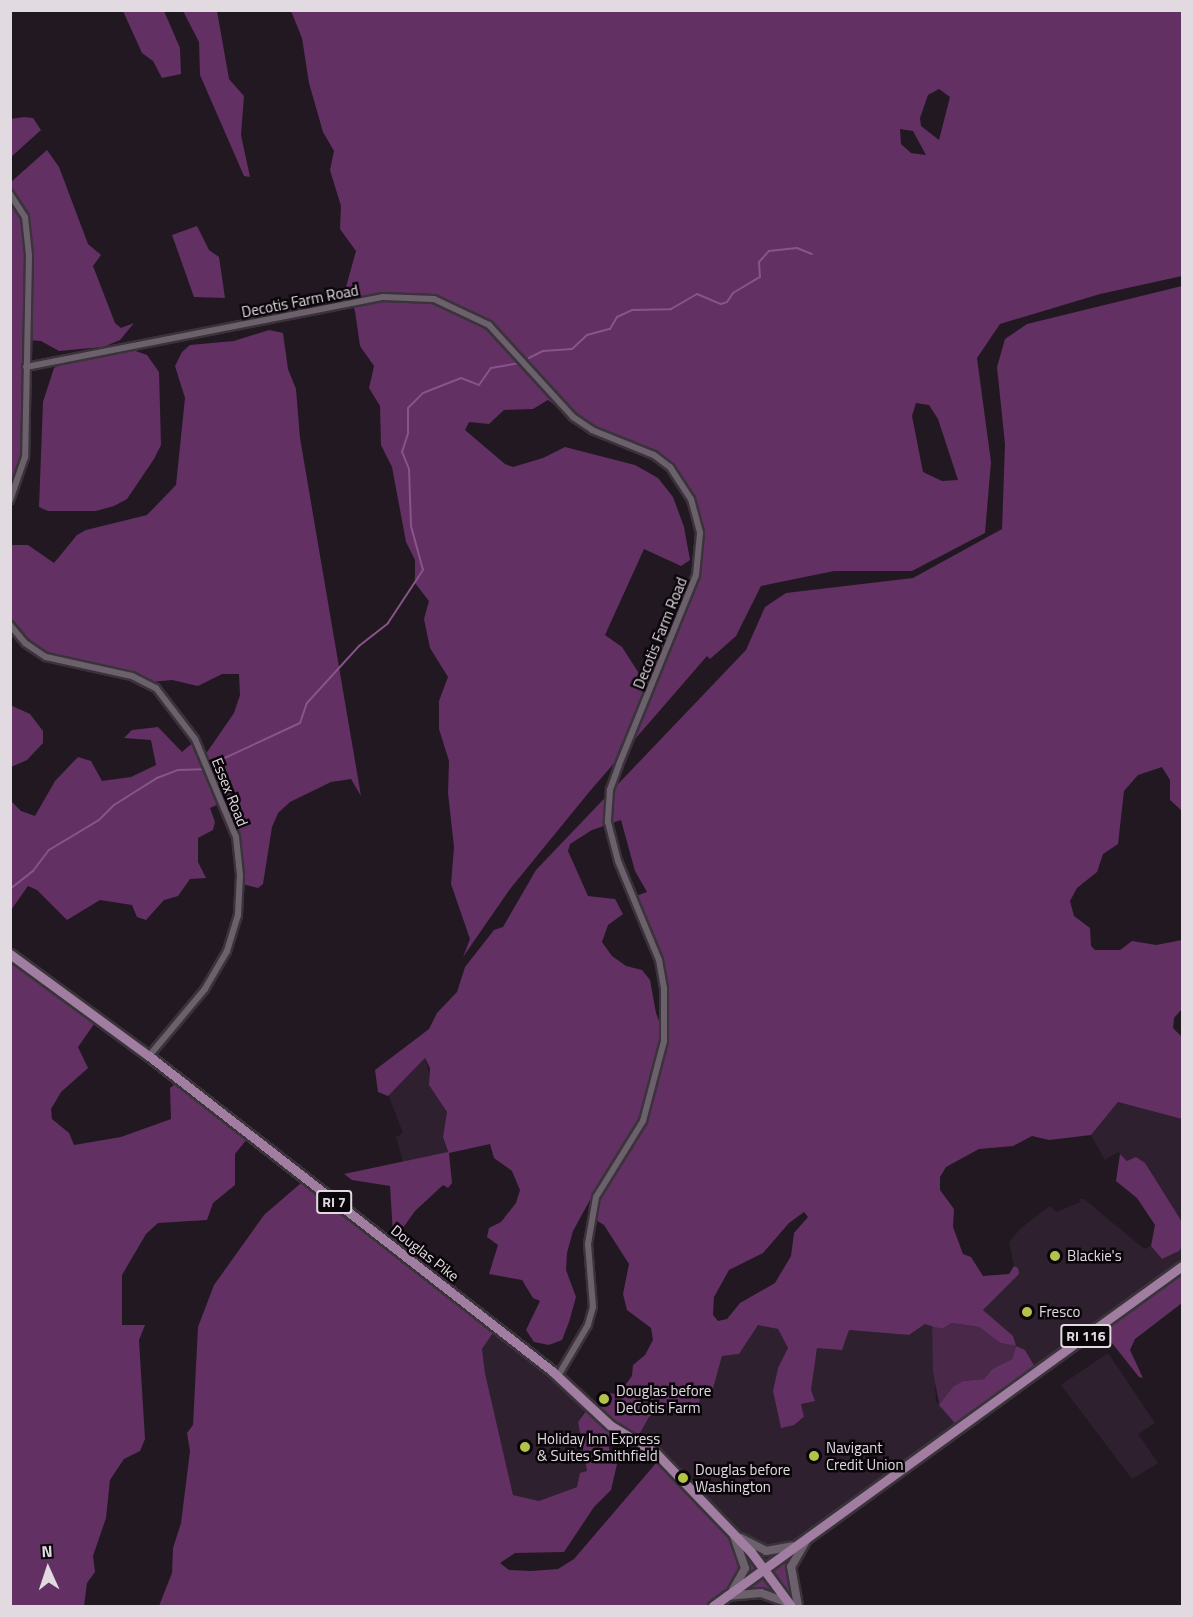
<!DOCTYPE html>
<style>
body{margin:0}
#map{position:relative;width:1193px;height:1617px;overflow:hidden;background:#221822;font-family:"Titillium Web",sans-serif}
div>[style]{position:absolute}
.built>*{inset:0;background:#2f202f}
.green>*{inset:0;background:#49284a}
.forest>*{inset:0;background:#623063}
.stream>*{height:2px;margin:-1px;padding:0 1px;transform-origin:1px;border-radius:1px;background:#88548a}
.roads{filter:drop-shadow(2px 0 #3a333a) drop-shadow(-2px 0 #3a333a) drop-shadow(0 2px #3a333a) drop-shadow(0 -2px #3a333a)}
.street>*{height:6px;margin:-3px;padding:0 3px;transform-origin:3px;border-radius:3px;background:#6c606c}
.secondary>*{height:8px;margin:-4px;padding:0 4px;transform-origin:4px;border-radius:4px;background:#6c606c}
.primary>*{height:9px;margin:-4.5px;padding:0 4.5px;transform-origin:4.5px;border-radius:4.5px;background:#a07da1}
.dots>*{width:16px;height:16px;translate:-50% -50%;box-sizing:border-box;border:3px solid #090509;border-radius:50%}
span{translate:-50% -50%;white-space:nowrap;text-align:center;line-height:1.15;-webkit-text-stroke:5px #090509;paint-order:stroke}
.shield-label span{padding:2px 4px;background:#090509;border:2px solid;border-radius:4px;-webkit-text-stroke-width:0}
.shield-label{font-size:14px;color:#e1dae1;font-weight:700}
.street-label{font-size:15px;color:#e1dae1}
.poi-label{font-size:15px;color:#e1dae1}
.left{translate:0 -50%;text-align:left}
.frame{position:absolute;inset:0;border:12px solid #e1dae1;pointer-events:none}
.north{position:absolute;left:18px;top:1539px;width:60px;height:60px;-webkit-text-stroke:4px #090509;paint-order:stroke;rotate:357deg;font-size:16px;font-weight:700;line-height:24px;text-align:center;color:#e1dae1}
.north::after{content:'';display:block;margin:auto;width:21px;height:27px;background:#e1dae1;clip-path:polygon(50% 0,100% 100%,50% 72%,0 100%)}
</style>
<div id="map">
<div class="built">
<div style="clip-path:polygon(425px 1058px,434px 1092px,447px 1112px,443px 1138px,448px 1153px,403px 1162px,396px 1137px,403px 1133px,388px 1094px)"></div>
<div style="clip-path:polygon(1118px 1102px,1182px 1119px,1182px 1222px,1131px 1160px,1127px 1161px,1118px 1152px,1105px 1160px,1091px 1135px)"></div>
<div style="clip-path:polygon(1079px 1199px,1084px 1199px,1144px 1249px,1151px 1246px,1162px 1259px,1182px 1247px,1182px 1268px,1038px 1372px,1025px 1350px,1016px 1346px,983px 1310px,1018px 1268px,1014px 1266px,1009px 1242px,1021px 1228px,1050px 1206px,1057px 1212px,1080px 1202px)"></div>
<div style="clip-path:polygon(758px 1324px,778px 1329px,788px 1348px,778px 1368px,794px 1425px,804px 1418px,801px 1404px,811px 1390px,817px 1348px,848px 1330px,909px 1335px,925px 1324px,932px 1325px,936px 1401px,960px 1429px,766px 1570px,635px 1442px,649px 1417px,712px 1392px,722px 1356px,739px 1354px)"></div>
<div style="clip-path:polygon(493px 1333px,587px 1406px,578px 1422px,587px 1471px,577px 1487px,539px 1501px,513px 1495px,485px 1373px,482px 1349px)"></div>
<div style="clip-path:polygon(1108px 1353px,1155px 1423px,1138px 1434px,1158px 1463px,1132px 1479px,1061px 1385px)"></div>
</div>
<div class="green">
<div style="clip-path:polygon(952px 1323px,979px 1327px,1000px 1343px,1016px 1346px,1012px 1359px,992px 1369px,984px 1379px,963px 1381px,940px 1408px,933px 1372px,932px 1325px,942px 1329px)"></div>
</div>
<div class="forest">
<div style="clip-path:polygon(123px 11px,164px 11px,180px 48px,181px 74px,162px 78px,153px 61px,142px 53px)"></div>
<div style="clip-path:polygon(183px 11px,217px 11px,229px 79px,244px 96px,241px 135px,250px 177px,244px 176px,200px 75px,199px 42px)"></div>
<div style="clip-path:polygon(evenodd,291px 11px,1182px 11px,1182px 276px,1100px 294px,1000px 324px,977px 358px,991px 462px,985px 533px,912px 571px,834px 571px,761px 586px,736px 636px,710px 659px,707px 656px,590px 791px,510px 889px,463px 957px,470px 939px,451px 884px,454px 847px,448px 793px,449px 761px,439px 729px,439px 701px,448px 677px,430px 648px,424px 619px,429px 601px,415px 583px,415px 560px,406px 542px,392px 467px,381px 445px,380px 406px,369px 388px,374px 366px,360px 346px,355px 311px,346px 287px,356px 251px,340px 229px,341px 206px,330px 170px,334px 151px,323px 132px,309px 83px,302px 38px,291px 11px,939px 89px,950px 97px,939px 140px,921px 126px,920px 118px,928px 95px,939px 89px,291px 11px,900px 129px,913px 131px,926px 155px,911px 153px,901px 144px,900px 129px,291px 11px,548px 400px,583px 426px,657px 461px,672px 472px,697px 514px,698px 571px,653px 679px,640px 675px,622px 647px,605px 635px,644px 549px,681px 566px,690px 560px,684px 527px,673px 497px,658px 478px,635px 465px,565px 447px,543px 458px,513px 467px,505px 464px,465px 430px,469px 422px,489px 424px,504px 410px,533px 409px,548px 400px,291px 11px,916px 403px,929px 405px,938px 419px,958px 480px,942px 481px,923px 472px,912px 416px,916px 403px)"></div>
<div style="clip-path:polygon(24px 117px,33px 118px,41px 130px,11px 157px,11px 119px)"></div>
<div style="clip-path:polygon(47px 150px,59px 167px,88px 244px,101px 255px,93px 266px,115px 323px,121px 328px,134px 323px,120px 340px,103px 347px,59px 351px,41px 341px,28px 340px,24px 462px,11px 499px,11px 182px)"></div>
<div style="clip-path:polygon(197px 226px,209px 250px,219px 257px,225px 298px,194px 297px,172px 235px)"></div>
<div style="clip-path:polygon(evenodd,1182px 286px,1182px 811px,1170px 800px,1170px 780px,1162px 767px,1138px 775px,1124px 791px,1118px 844px,1103px 854px,1097px 872px,1077px 888px,1070px 901px,1074px 916px,1090px 928px,1091px 946px,1095px 950px,1120px 950px,1132px 941px,1156px 945px,1182px 940px,1182px 1009px,1174px 1018px,1173px 1028px,1182px 1037px,1182px 1119px,1118px 1102px,1091px 1135px,1049px 1140px,1032px 1136px,1013px 1146px,979px 1149px,946px 1167px,940px 1177px,940px 1190px,954px 1209px,953px 1227px,963px 1254px,971px 1257px,983px 1276px,1009px 1274px,1014px 1266px,1018px 1268px,1019px 1274px,983px 1310px,1013px 1336px,1016px 1346px,1025px 1350px,1038px 1372px,960px 1429px,939px 1405px,953px 1387px,963px 1381px,984px 1379px,992px 1369px,1012px 1359px,1016px 1346px,1000px 1343px,979px 1327px,952px 1323px,942px 1329px,925px 1324px,909px 1335px,849px 1330px,842px 1350px,817px 1348px,811px 1390px,815px 1401px,801px 1404px,804px 1417px,794px 1425px,781px 1428px,773px 1391px,778px 1368px,788px 1348px,778px 1329px,758px 1325px,739px 1354px,722px 1356px,712px 1392px,701px 1397px,695px 1413px,675px 1406px,660px 1410px,649px 1417px,635px 1442px,610px 1426px,609px 1449px,617px 1464px,611px 1490px,594px 1507px,564px 1552px,515px 1553px,500px 1563px,509px 1570px,531px 1571px,558px 1569px,574px 1559px,657px 1462px,766px 1570px,798px 1547px,791px 1566px,798px 1606px,770px 1594px,729px 1599px,718px 1606px,159px 1606px,172px 1573px,173px 1548px,181px 1523px,190px 1451px,187px 1433px,193px 1425px,198px 1327px,214px 1285px,264px 1215px,301px 1183px,493px 1333px,482px 1349px,485px 1373px,513px 1495px,539px 1501px,577px 1487px,580px 1473px,587px 1471px,578px 1422px,588px 1408px,596px 1413px,610px 1393px,618px 1395px,632px 1376px,633px 1365px,645px 1355px,653px 1340px,651px 1328px,627px 1310px,623px 1294px,629px 1264px,604px 1225px,591px 1217px,594px 1206px,590px 1200px,573px 1231px,567px 1253px,566px 1270px,576px 1297px,569px 1322px,562px 1340px,549px 1345px,534px 1342px,526px 1330px,540px 1301px,533px 1298px,522px 1280px,489px 1274px,498px 1245px,487px 1237px,489px 1228px,501px 1222px,516px 1203px,520px 1190px,512px 1171px,494px 1158px,490px 1144px,449px 1153px,452px 1183px,448px 1188px,443px 1185px,415px 1211px,400px 1232px,393px 1234px,390px 1186px,352px 1180px,344px 1174px,448px 1152px,443px 1137px,447px 1112px,429px 1085px,430px 1068px,425px 1058px,388px 1096px,378px 1092px,375px 1070px,429px 1029px,437px 1013px,457px 992px,465px 967px,494px 930px,503px 927px,536px 870px,746px 650px,765px 607px,786px 593px,913px 578px,1002px 529px,1005px 444px,997px 367px,1005px 339px,1027px 324px,1182px 286px,621px 820px,635px 871px,647px 892px,633px 897px,658px 964px,666px 1023px,659px 1021px,656px 1013px,650px 980px,642px 970px,626px 966px,612px 956px,602px 942px,608px 925px,623px 914px,615px 899px,588px 896px,568px 851px,570px 844px,592px 830px,621px 820px,1182px 286px,804px 1212px,808px 1217px,794px 1233px,791px 1256px,775px 1283px,740px 1303px,727px 1319px,718px 1321px,713px 1315px,714px 1297px,729px 1270px,763px 1253px,789px 1223px,804px 1212px)"></div>
<div style="clip-path:polygon(269px 330px,283px 333px,288px 369px,296px 389px,300px 438px,361px 796px,351px 779px,331px 782px,290px 802px,278px 813px,272px 827px,263px 884px,258px 888px,242px 884px,243px 860px,236px 825px,225px 801px,210px 808px,215px 822px,213px 830px,198px 838px,198px 862px,206px 878px,190px 879px,178px 896px,164px 900px,146px 920px,137px 917px,132px 905px,100px 900px,67px 920px,37px 890px,28px 886px,11px 910px,11px 801px,21px 811px,35px 816px,55px 781px,78px 757px,91px 761px,102px 781px,131px 777px,156px 765px,151px 740px,124px 738px,132px 730px,158px 727px,182px 752px,196px 740px,205px 755px,234px 713px,240px 695px,239px 674px,222px 674px,198px 686px,172px 680px,152px 682px,133px 673px,34px 650px,11px 620px,11px 545px,28px 545px,54px 563px,77px 535px,86px 530px,147px 515px,176px 485px,185px 398px,175px 366px,182px 352px,190px 345px,234px 341px)"></div>
<div style="clip-path:polygon(130px 349px,147px 355px,159px 372px,161px 445px,154px 459px,127px 499px,114px 506px,96px 511px,48px 511px,39px 507px,43px 402px,54px 368px,67px 361px)"></div>
<div style="clip-path:polygon(10px 705px,30px 714px,43px 731px,43px 743px,27px 760px,11px 767px)"></div>
<div style="clip-path:polygon(10px 953px,97px 1020px,78px 1047px,88px 1068px,61px 1092px,51px 1109px,52px 1119px,69px 1133px,74px 1145px,121px 1137px,171px 1119px,170px 1088px,178px 1082px,247px 1139px,235px 1154px,235px 1185px,213px 1203px,207px 1220px,158px 1223px,146px 1234px,122px 1275px,122px 1325px,145px 1325px,139px 1340px,145px 1439px,140px 1451px,124px 1459px,110px 1480px,106px 1518px,93px 1556px,95px 1572px,87px 1583px,84px 1606px,11px 1606px)"></div>
<div style="clip-path:polygon(1120px 1154px,1127px 1161px,1136px 1157px,1145px 1163px,1182px 1222px,1182px 1247px,1179px 1251px,1162px 1259px,1151px 1246px,1155px 1225px,1137px 1198px,1116px 1181px)"></div>
<div style="clip-path:polygon(1182px 1268px,1182px 1303px,1135px 1339px,1130px 1350px,1143px 1378px,1139px 1377px,1100px 1328px)"></div>
</div>
<div class="stream">
<div style="left:529px;top:358px;width:16px;rotate:-27deg"></div>
<div style="left:543px;top:351px;width:29px;rotate:-4deg"></div>
<div style="left:572px;top:349px;width:21px;rotate:-43deg"></div>
<div style="left:587px;top:335px;width:24px;rotate:-15deg"></div>
<div style="left:610px;top:329px;width:14px;rotate:-60deg"></div>
<div style="left:617px;top:317px;width:17px;rotate:-25deg"></div>
<div style="left:632px;top:310px;width:39px;rotate:-1deg"></div>
<div style="left:671px;top:309px;width:30px;rotate:-30deg"></div>
<div style="left:697px;top:294px;width:26px;rotate:23deg"></div>
<div style="left:721px;top:304px;width:6px;rotate:-18deg"></div>
<div style="left:727px;top:302px;width:11px;rotate:-56deg"></div>
<div style="left:733px;top:293px;width:31px;rotate:-31deg"></div>
<div style="left:760px;top:277px;width:15px;rotate:-94deg"></div>
<div style="left:759px;top:262px;width:15px;rotate:-48deg"></div>
<div style="left:769px;top:251px;width:28px;rotate:-6deg"></div>
<div style="left:797px;top:248px;width:16px;rotate:22deg"></div>
<div style="left:212px;top:764px;width:97px;rotate:-25deg"></div>
<div style="left:300px;top:723px;width:21px;rotate:-71deg"></div>
<div style="left:307px;top:703px;width:77px;rotate:-47.6deg"></div>
<div style="left:359px;top:646px;width:37px;rotate:-38deg"></div>
<div style="left:388px;top:623px;width:64px;rotate:-56.6deg"></div>
<div style="left:423px;top:570px;width:46px;rotate:-105.3deg"></div>
<div style="left:411px;top:526px;width:57px;rotate:-92deg"></div>
<div style="left:409px;top:469px;width:18px;rotate:-112deg"></div>
<div style="left:402px;top:452px;width:20px;rotate:-72deg"></div>
<div style="left:408px;top:433px;width:25px;rotate:-90deg"></div>
<div style="left:408px;top:408px;width:21px;rotate:-45deg"></div>
<div style="left:423px;top:393px;width:41px;rotate:-21.5deg"></div>
<div style="left:461px;top:378px;width:19px;rotate:21deg"></div>
<div style="left:479px;top:385px;width:21px;rotate:-55deg"></div>
<div style="left:491px;top:368px;width:28px;rotate:-10deg"></div>
<div style="left:10px;top:889px;width:29px;rotate:-38deg"></div>
<div style="left:33px;top:871px;width:26px;rotate:-53deg"></div>
<div style="left:49px;top:850px;width:58px;rotate:-31deg"></div>
<div style="left:99px;top:820px;width:21px;rotate:-45deg"></div>
<div style="left:114px;top:805px;width:51px;rotate:-32.1deg"></div>
<div style="left:157px;top:778px;width:22px;rotate:-21deg"></div>
<div style="left:178px;top:770px;width:24px;rotate:-2deg"></div>
</div>
<div class="roads">
<div class="street">
<div style="left:10px;top:194px;width:27px;rotate:57deg"></div>
<div style="left:25px;top:217px;width:39px;rotate:84deg"></div>
<div style="left:29px;top:256px;width:201px;rotate:91.1deg"></div>
<div style="left:25px;top:457px;width:46px;rotate:109.2deg"></div>
<div style="left:26px;top:367px;width:364px;rotate:-11.1deg"></div>
<div style="left:383px;top:297px;width:51px;rotate:2.2deg"></div>
<div style="left:434px;top:299px;width:61px;rotate:25.3deg"></div>
<div style="left:489px;top:325px;width:125px;rotate:47.6deg"></div>
<div style="left:573px;top:417px;width:23px;rotate:34deg"></div>
<div style="left:592px;top:430px;width:67px;rotate:22deg"></div>
<div style="left:654px;top:455px;width:20px;rotate:37deg"></div>
<div style="left:670px;top:467px;width:38px;rotate:57deg"></div>
<div style="left:691px;top:499px;width:35px;rotate:75deg"></div>
<div style="left:700px;top:533px;width:42px;rotate:95.4deg"></div>
<div style="left:696px;top:575px;width:205px;rotate:112.1deg"></div>
<div style="left:619px;top:765px;width:27px;rotate:110deg"></div>
<div style="left:610px;top:790px;width:32px;rotate:94deg"></div>
<div style="left:608px;top:822px;width:40px;rotate:75.6deg"></div>
<div style="left:618px;top:861px;width:107px;rotate:67.5deg"></div>
<div style="left:659px;top:960px;width:28px;rotate:80deg"></div>
<div style="left:664px;top:988px;width:53px;rotate:90deg"></div>
<div style="left:664px;top:1041px;width:83px;rotate:104.7deg"></div>
<div style="left:643px;top:1121px;width:89px;rotate:121.7deg"></div>
<div style="left:596px;top:1197px;width:48px;rotate:99.7deg"></div>
<div style="left:588px;top:1244px;width:63px;rotate:85.5deg"></div>
<div style="left:593px;top:1307px;width:19px;rotate:106deg"></div>
<div style="left:588px;top:1325px;width:59px;rotate:120.5deg"></div>
<div style="left:10px;top:625px;width:23px;rotate:50deg"></div>
<div style="left:25px;top:643px;width:25px;rotate:34deg"></div>
<div style="left:46px;top:657px;width:88px;rotate:12.5deg"></div>
<div style="left:132px;top:676px;width:27px;rotate:27deg"></div>
<div style="left:156px;top:688px;width:64px;rotate:52.6deg"></div>
<div style="left:195px;top:739px;width:106px;rotate:67.3deg"></div>
<div style="left:236px;top:837px;width:38px;rotate:84deg"></div>
<div style="left:240px;top:875px;width:40px;rotate:92.9deg"></div>
<div style="left:238px;top:915px;width:38px;rotate:107deg"></div>
<div style="left:227px;top:951px;width:44px;rotate:120.1deg"></div>
<div style="left:205px;top:989px;width:87px;rotate:129.9deg"></div>
</div>
<div class="secondary">
<div style="left:741px;top:1538px;width:28px;rotate:27deg"></div>
<div style="left:766px;top:1551px;width:27px;rotate:-10deg"></div>
<div style="left:733px;top:1590px;width:25px;rotate:-61deg"></div>
<div style="left:745px;top:1568px;width:34px;rotate:-109deg"></div>
<div style="left:727px;top:1596px;width:34px;rotate:-5deg"></div>
<div style="left:761px;top:1593px;width:30px;rotate:20deg"></div>
<div style="left:798px;top:1606px;width:40px;rotate:-100deg"></div>
<div style="left:791px;top:1567px;width:34px;rotate:-60deg"></div>
</div>
<div class="primary">
<div style="left:10px;top:954px;width:172px;rotate:36.3deg"></div>
<div style="left:149px;top:1056px;width:512px;rotate:38.01deg"></div>
<div style="left:552px;top:1371px;width:79px;rotate:43deg"></div>
<div style="left:610px;top:1425px;width:54px;rotate:31.3deg"></div>
<div style="left:656px;top:1453px;width:137px;rotate:46.2deg"></div>
<div style="left:751px;top:1552px;width:67px;rotate:53.5deg"></div>
<div style="left:713px;top:1606px;width:579px;rotate:-35.94deg"></div>
</div>
</div>
<div class="dots">
<div style="left:1055px;top:1256px;background:#b3c24b"></div>
<div style="left:1027px;top:1312px;background:#b3c24b"></div>
<div style="left:604px;top:1399px;background:#b3c24b"></div>
<div style="left:525px;top:1447px;background:#b3c24b"></div>
<div style="left:814px;top:1456px;background:#b3c24b"></div>
<div style="left:683px;top:1478px;background:#b3c24b"></div>
</div>
<div class="shield-label">
<span style="left:334px;top:1202px">RI 7</span>
<span style="left:1086px;top:1336px">RI 116</span>
</div>
<div class="street-label">
<span style="left:300px;top:301px;rotate:-11deg">Decotis Farm Road</span>
<span style="left:660px;top:633px;rotate:-68deg">Decotis Farm Road</span>
<span style="left:230px;top:792px;rotate:68deg">Essex Road</span>
<span style="left:425px;top:1253px;rotate:38deg">Douglas Pike</span>
</div>
<div class="poi-label">
<span class="left" style="left:1067px;top:1256px">Blackie's</span>
<span class="left" style="left:1039px;top:1312px">Fresco</span>
<span class="left" style="left:616px;top:1399px">Douglas before<br>DeCotis Farm</span>
<span class="left" style="left:537px;top:1447px">Holiday Inn Express<br>&amp; Suites Smithfield</span>
<span class="left" style="left:826px;top:1456px">Navigant<br>Credit Union</span>
<span class="left" style="left:695px;top:1478px">Douglas before<br>Washington</span>
</div>
<div class="frame"></div>
<div class="north">N</div>
</div>
